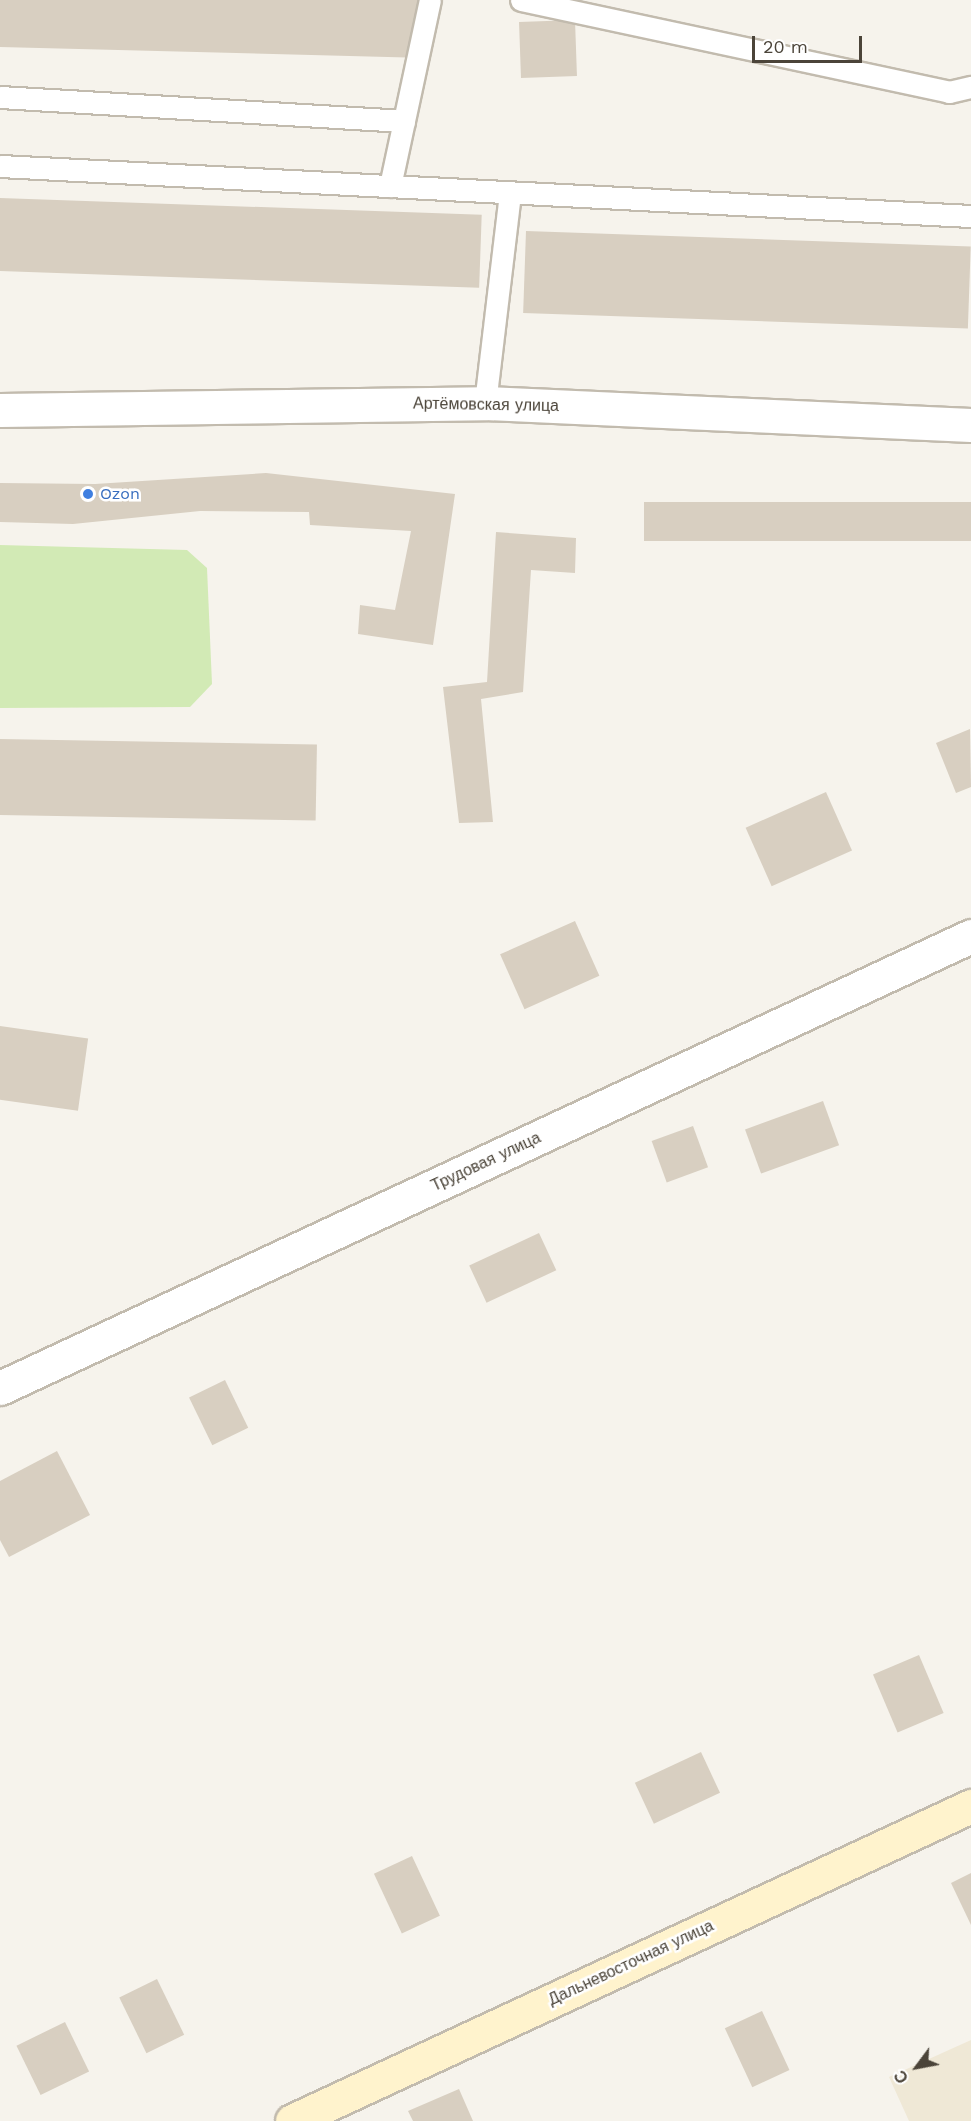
<!DOCTYPE html>
<meta charset="utf-8">
<style>
body{margin:0}
#map{position:relative;width:971px;height:2121px;overflow:hidden;background:#f6f3ec;font-family:"Work Sans",sans-serif}
div>[style]{position:absolute}
.education>*{inset:0;background:#efe8d6}
.green>*{inset:0;background:#d2eab5}
.building>*{inset:0;background:#d8cfc1;transform-origin:0 0}
.roads{filter:drop-shadow(2px 0 #c2bbae) drop-shadow(-2px 0 #c2bbae) drop-shadow(0 2px #c2bbae) drop-shadow(0 -2px #c2bbae)}
.lane>*{height:21px;margin:-10.5px;padding:0 10.5px;transform-origin:10.5px;border-radius:10.5px;background:#fff}
.street>*{height:33px;margin:-16.5px;padding:0 16.5px;transform-origin:16.5px;border-radius:16.5px;background:#fff}
.secondary>*{height:33px;margin:-16.5px;padding:0 16.5px;transform-origin:16.5px;border-radius:16.5px;background:#fff3cd}
.dots>*{width:16px;height:16px;translate:-50% -50%;box-sizing:border-box;border:3px solid #fff;border-radius:50%}
span{translate:-50% -50%;white-space:nowrap;text-align:center;line-height:1.15;-webkit-text-stroke:5px #fff;paint-order:stroke}
.street-label{font-size:16px;color:#4b4439}
.shop-label{font-size:16px;color:#366cbe}
.left{translate:0 -50%;text-align:left}
.north{position:absolute;left:887px;top:2037px;width:60px;height:60px;-webkit-text-stroke:4px #fff;paint-order:stroke;rotate:238deg;font-size:16px;font-weight:700;line-height:24px;text-align:center;color:#4b4439}
.north::after{content:'';display:block;margin:auto;width:21px;height:27px;background:#4b4439;clip-path:polygon(50% 0,100% 100%,50% 72%,0 100%)}
.scale{position:absolute;left:752px;top:36px;width:110px;height:27px;box-sizing:border-box;border:3px solid #4b4439;border-top:0;padding-left:8px;font-size:18px;line-height:21px;white-space:nowrap;color:#4b4439;-webkit-text-stroke:4px #fff;paint-order:stroke}
</style>
<div id="map">
<div class="education">
<div style="clip-path:polygon(971px 2040px,971px 2121px,909px 2121px,889px 2077px)"></div>
</div>
<div class="green">
<div style="clip-path:polygon(0 545px,187px 550px,207px 568px,212px 684px,190px 707px,0 708px)"></div>
</div>
<div class="building">
<div style="clip-path:polygon(0 0,428px 0,426px 58px,0 47px)"></div>
<div style="left:575px;top:20px;width:56px;height:56px;rotate:88deg"></div>
<div style="left:0;top:198px;width:482px;height:73px;rotate:2deg"></div>
<div style="left:526px;top:231px;width:445px;height:82px;rotate:2deg"></div>
<div style="clip-path:polygon(266px 473px,455px 494px,433px 645px,358px 634px,360px 605px,395px 610px,411px 531px,310px 525px,309px 512px,200px 511px,73px 524px,0 522px,0 483px,95px 484px)"></div>
<div style="left:971px;top:502px;width:39px;height:327px;rotate:90deg"></div>
<div style="clip-path:polygon(496px 532px,576px 538px,575px 573px,531px 570px,523px 692px,481px 699px,493px 822px,459px 823px,443px 687px,487px 682px)"></div>
<div style="clip-path:polygon(970px 729px,971px 787px,956px 793px,936px 743px)"></div>
<div style="left:0;top:739px;width:317px;height:76px;rotate:1deg"></div>
<div style="left:826px;top:792px;width:64px;height:88px;rotate:66deg"></div>
<div style="left:575px;top:921px;width:60px;height:82px;rotate:66deg"></div>
<div style="left:0;top:1026px;width:89px;height:73px;rotate:8deg"></div>
<div style="left:823px;top:1101px;width:47px;height:83px;rotate:70deg"></div>
<div style="left:693px;top:1126px;width:44px;height:44px;rotate:70deg"></div>
<div style="left:539px;top:1233px;width:41px;height:77px;rotate:65deg"></div>
<div style="left:225px;top:1380px;width:53px;height:40px;rotate:64deg"></div>
<div style="clip-path:polygon(57px 1451px,90px 1515px,9px 1557px,0 1540px,0 1481px)"></div>
<div style="left:919px;top:1655px;width:63px;height:50px;rotate:67deg"></div>
<div style="left:701px;top:1752px;width:45px;height:73px;rotate:65deg"></div>
<div style="left:412px;top:1856px;width:66px;height:42px;rotate:65deg"></div>
<div style="clip-path:polygon(971px 1873px,971px 1925px,951px 1883px)"></div>
<div style="left:157px;top:1979px;width:62px;height:42px;rotate:64deg"></div>
<div style="left:762px;top:2011px;width:65px;height:41px;rotate:65deg"></div>
<div style="left:65px;top:2022px;width:55px;height:54px;rotate:64deg"></div>
<div style="clip-path:polygon(459px 2089px,473px 2121px,413px 2121px,408px 2111px)"></div>
</div>
<div class="roads">
<div class="lane">
<div style="left:521px;top:0;width:438px;rotate:12.1deg"></div>
<div style="left:949px;top:92px;width:23px;rotate:-13deg"></div>
<div style="left:0;top:97px;width:405px;rotate:3.4deg"></div>
<div style="left:0;top:166px;width:972px;rotate:2.95deg"></div>
<div style="left:390px;top:186px;width:190px;rotate:-77.9deg"></div>
<div style="left:485px;top:403px;width:212px;rotate:-83.2deg"></div>
</div>
<div class="street">
<div style="left:0;top:410px;width:485px;rotate:-0.8deg"></div>
<div style="left:485px;top:403px;width:486px;rotate:2.6deg"></div>
<div style="left:0;top:1388px;width:1071px;rotate:-24.96deg"></div>
</div>
<div class="secondary">
<div style="left:292px;top:2121px;width:749px;rotate:-24.89deg"></div>
</div>
</div>
<div class="dots">
<div style="left:88px;top:494px;background:#3f7fe0"></div>
</div>
<div class="street-label">
<span style="left:486px;top:405px;rotate:1deg">Артёмовская улица</span>
<span style="left:486px;top:1162px;rotate:-25deg">Трудовая улица</span>
<span style="left:631px;top:1963px;rotate:-25deg">Дальневосточная улица</span>
</div>
<div class="shop-label">
<span class="left" style="left:100px;top:494px">Ozon</span>
</div>
<div class="north">С</div>
<div class="scale">20 m</div>
</div>
